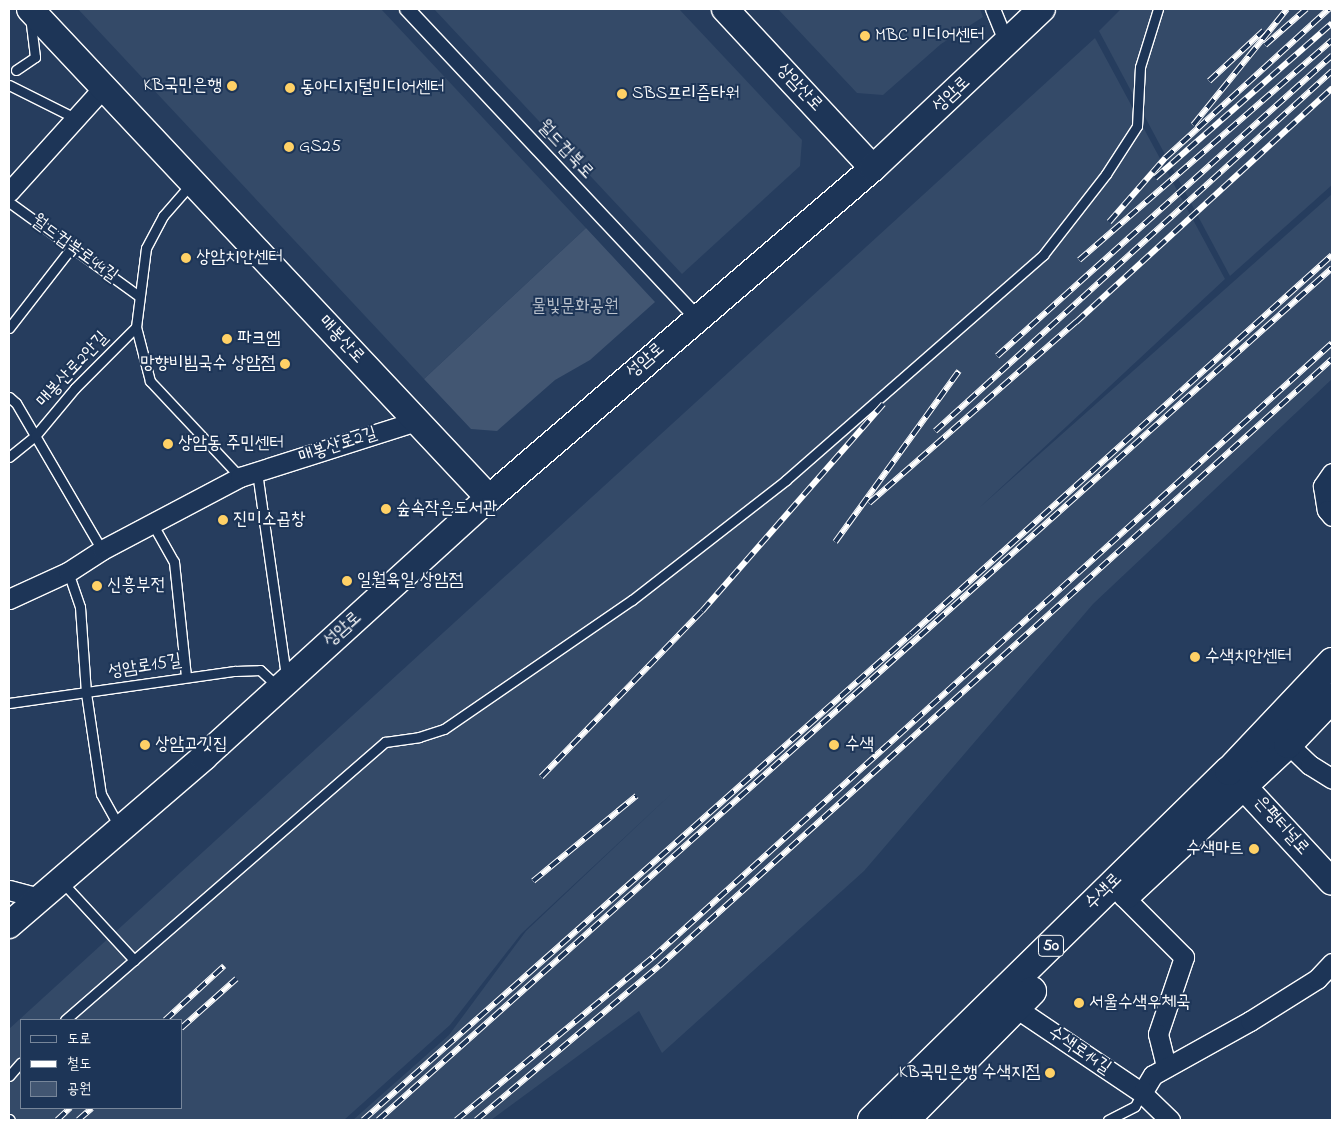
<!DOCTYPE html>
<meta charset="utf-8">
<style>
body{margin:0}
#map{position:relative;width:1341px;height:1129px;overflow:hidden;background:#263d5e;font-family:"Indie Flower","Poor Story",sans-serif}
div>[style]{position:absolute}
.built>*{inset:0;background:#344a68}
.green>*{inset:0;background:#425672}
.roads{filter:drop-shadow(1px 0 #fff) drop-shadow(-1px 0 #fff) drop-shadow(0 1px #fff) drop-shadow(0 -1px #fff)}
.service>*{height:9px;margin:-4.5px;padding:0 4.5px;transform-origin:4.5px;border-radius:4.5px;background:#1d3557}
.pedestrian>*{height:14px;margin:-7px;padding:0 7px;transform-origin:7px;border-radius:7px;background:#1d3557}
.minor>*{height:19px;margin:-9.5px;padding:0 9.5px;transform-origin:9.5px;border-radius:9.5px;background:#1d3557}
.secondary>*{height:26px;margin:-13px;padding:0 13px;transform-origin:13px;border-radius:13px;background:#1d3557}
.primary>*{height:28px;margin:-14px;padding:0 14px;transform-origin:14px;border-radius:14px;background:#1d3557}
.rail>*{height:5.5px;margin-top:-2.75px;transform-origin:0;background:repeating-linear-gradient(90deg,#1d3557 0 11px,#fff 0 22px);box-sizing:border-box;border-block:1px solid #fff}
.dots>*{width:14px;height:14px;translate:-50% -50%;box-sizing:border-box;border:2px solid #1d3557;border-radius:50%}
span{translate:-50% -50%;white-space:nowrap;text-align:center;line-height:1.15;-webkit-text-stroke:4px #1d3557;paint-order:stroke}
.shield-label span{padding:1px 4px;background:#1d3557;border:1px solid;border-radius:4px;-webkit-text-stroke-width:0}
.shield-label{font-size:16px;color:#fff;font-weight:700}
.poi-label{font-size:18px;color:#fff}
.left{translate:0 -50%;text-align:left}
.right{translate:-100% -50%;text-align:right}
.street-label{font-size:18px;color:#fff}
.park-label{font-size:18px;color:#bdc4ce}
.frame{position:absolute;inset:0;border:10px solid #fff;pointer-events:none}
.legend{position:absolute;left:20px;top:1019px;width:162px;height:90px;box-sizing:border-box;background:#1d3557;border:1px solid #77869a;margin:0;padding:6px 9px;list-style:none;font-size:15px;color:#fff}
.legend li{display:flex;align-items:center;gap:10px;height:25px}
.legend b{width:25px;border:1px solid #77869a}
</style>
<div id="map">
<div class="built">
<div style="clip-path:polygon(78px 9px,381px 9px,586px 228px,424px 379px)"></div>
<div style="clip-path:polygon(434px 9px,679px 9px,802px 140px,800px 166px,682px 274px)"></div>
<div style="clip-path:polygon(778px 9px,980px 9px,983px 17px,941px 44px,883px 95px,857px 93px)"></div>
<div style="clip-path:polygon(1121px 9px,1332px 9px,1332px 185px,1230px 276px,1099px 31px)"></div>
<div style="clip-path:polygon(evenodd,1095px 38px,1225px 279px,979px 508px,1332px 194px,1332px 379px,1093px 604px,864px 871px,662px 1053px,639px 1011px,491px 1120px,353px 1120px,449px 1035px,526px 931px,671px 794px,521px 934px,450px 1025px,344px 1120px,9px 1120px,9px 1029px,1095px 38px,21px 1020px,181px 1020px,181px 1108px,21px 1108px,21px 1020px)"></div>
</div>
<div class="green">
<div style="clip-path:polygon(586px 228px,655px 302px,590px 360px,555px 380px,497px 431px,471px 429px,424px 379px)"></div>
</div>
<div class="roads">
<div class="service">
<div style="left:16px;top:70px;width:23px;rotate:-34deg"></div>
<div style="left:35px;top:57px;width:38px;rotate:-97deg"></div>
<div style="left:9px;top:85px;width:76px;rotate:26.6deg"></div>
<div style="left:190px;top:185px;width:41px;rotate:131.1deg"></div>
<div style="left:163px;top:216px;width:36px;rotate:118deg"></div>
<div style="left:146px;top:248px;width:80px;rotate:97.2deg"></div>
<div style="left:136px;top:327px;width:56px;rotate:75.5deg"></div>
<div style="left:150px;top:381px;width:132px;rotate:46.8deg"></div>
<div style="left:9px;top:202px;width:160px;rotate:35.9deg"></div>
<div style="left:9px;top:328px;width:101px;rotate:-52.2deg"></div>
<div style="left:9px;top:397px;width:9px;rotate:41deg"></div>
<div style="left:16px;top:403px;width:170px;rotate:59.7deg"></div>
<div style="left:9px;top:457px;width:33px;rotate:-39deg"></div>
<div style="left:35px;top:436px;width:62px;rotate:-50.2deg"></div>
<div style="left:75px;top:388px;width:86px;rotate:-45deg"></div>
<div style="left:257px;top:472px;width:207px;rotate:81.9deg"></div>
<div style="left:152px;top:523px;width:45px;rotate:60.6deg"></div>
<div style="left:174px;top:562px;width:115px;rotate:84deg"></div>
<div style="left:68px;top:572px;width:37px;rotate:71deg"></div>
<div style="left:80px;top:607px;width:86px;rotate:86deg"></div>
<div style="left:86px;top:693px;width:102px;rotate:81.6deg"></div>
<div style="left:101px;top:794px;width:38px;rotate:61deg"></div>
<div style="left:9px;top:703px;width:228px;rotate:-8.1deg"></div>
<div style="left:235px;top:671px;width:25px;rotate:-2deg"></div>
<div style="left:260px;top:670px;width:26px;rotate:43deg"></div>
<div style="left:63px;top:883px;width:105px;rotate:47.3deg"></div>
<div style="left:65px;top:1020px;width:424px;rotate:-41deg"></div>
<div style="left:385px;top:742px;width:34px;rotate:-8deg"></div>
<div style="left:419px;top:737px;width:26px;rotate:-18deg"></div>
<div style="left:444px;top:729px;width:228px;rotate:-34.5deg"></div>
<div style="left:632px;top:600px;width:195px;rotate:-37.9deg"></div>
<div style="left:786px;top:480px;width:342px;rotate:-41.2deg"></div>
<div style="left:1043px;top:255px;width:103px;rotate:-52.1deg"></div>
<div style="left:1106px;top:174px;width:57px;rotate:-57.1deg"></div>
<div style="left:1137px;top:126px;width:59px;rotate:-87.1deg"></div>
<div style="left:1140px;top:67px;width:61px;rotate:-72.8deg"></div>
<div style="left:9px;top:1076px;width:18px;rotate:-49deg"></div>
<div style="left:9px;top:1119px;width:1px;rotate:45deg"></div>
<div style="left:1108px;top:1120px;width:30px;rotate:-27deg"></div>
<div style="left:1135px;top:1106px;width:15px;rotate:-62deg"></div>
</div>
<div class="pedestrian">
<div style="left:407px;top:9px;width:422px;rotate:46.8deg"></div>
<div style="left:993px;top:9px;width:38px;rotate:68deg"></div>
</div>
<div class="minor">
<div style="left:9px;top:192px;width:142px;rotate:-47.9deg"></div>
<div style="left:1332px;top:473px;width:16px;rotate:125deg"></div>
<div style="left:1323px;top:486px;width:24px;rotate:81deg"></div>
<div style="left:1327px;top:510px;width:8px;rotate:50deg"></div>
<div style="left:9px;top:599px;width:65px;rotate:-24.6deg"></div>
<div style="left:68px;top:572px;width:40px;rotate:-32.9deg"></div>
<div style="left:102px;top:550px;width:156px;rotate:-27.9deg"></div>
<div style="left:240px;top:477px;width:186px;rotate:-17.6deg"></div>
<div style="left:1288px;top:744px;width:30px;rotate:44deg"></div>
<div style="left:1310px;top:765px;width:26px;rotate:32deg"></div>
<div style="left:9px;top:890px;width:30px;rotate:15deg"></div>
<div style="left:1124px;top:897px;width:85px;rotate:45deg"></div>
<div style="left:1184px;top:957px;width:81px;rotate:108.7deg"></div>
<div style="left:1158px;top:1034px;width:34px;rotate:76deg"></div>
<div style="left:1016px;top:1008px;width:152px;rotate:34deg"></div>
<div style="left:1142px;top:1093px;width:39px;rotate:44deg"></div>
<div style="left:1142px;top:1093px;width:21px;rotate:-59deg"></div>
<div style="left:1153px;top:1075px;width:111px;rotate:-29.1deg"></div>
<div style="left:1250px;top:1021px;width:79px;rotate:-32.1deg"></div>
<div style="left:1317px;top:979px;width:22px;rotate:-47deg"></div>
</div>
<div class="secondary">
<div style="left:30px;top:9px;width:671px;rotate:46.81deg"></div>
<div style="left:725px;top:9px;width:217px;rotate:47.1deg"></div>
<div style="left:1229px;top:771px;width:151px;rotate:47.1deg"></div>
<div style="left:9px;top:925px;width:257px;rotate:-40.7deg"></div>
<div style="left:204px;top:757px;width:385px;rotate:-42.3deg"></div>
<div style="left:489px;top:498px;width:506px;rotate:-40.67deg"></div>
<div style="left:873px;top:168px;width:232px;rotate:-43.3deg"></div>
</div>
<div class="primary">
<div style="left:1127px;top:894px;width:220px;rotate:-43deg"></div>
<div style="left:1288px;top:744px;width:64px;rotate:-46.3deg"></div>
<div style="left:872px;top:1120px;width:499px;rotate:-44.4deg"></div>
<div style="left:1229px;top:771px;width:150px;rotate:-46.6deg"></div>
<div style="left:905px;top:1120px;width:181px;rotate:-45.4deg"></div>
</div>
</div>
<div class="rail">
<div style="left:1265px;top:45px;width:55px;rotate:-41.3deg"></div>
<div style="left:1209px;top:81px;width:74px;rotate:-42.8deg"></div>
<div style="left:1193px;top:125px;width:149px;rotate:-51deg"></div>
<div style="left:1155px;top:178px;width:235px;rotate:-41.2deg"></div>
<div style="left:1109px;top:222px;width:85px;rotate:-48.8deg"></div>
<div style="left:1165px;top:158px;width:222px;rotate:-42.3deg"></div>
<div style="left:1079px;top:260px;width:335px;rotate:-41deg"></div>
<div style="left:997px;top:356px;width:450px;rotate:-41.9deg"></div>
<div style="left:935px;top:431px;width:536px;rotate:-42.2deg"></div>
<div style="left:869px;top:503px;width:275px;rotate:-41.2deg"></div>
<div style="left:1076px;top:322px;width:347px;rotate:-42.4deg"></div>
<div style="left:835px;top:542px;width:211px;rotate:-54.1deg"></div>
<div style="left:541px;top:777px;width:231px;rotate:-45.9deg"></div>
<div style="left:702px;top:611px;width:275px;rotate:-48.8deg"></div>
<div style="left:533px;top:881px;width:134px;rotate:-39.5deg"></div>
<div style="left:165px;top:1020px;width:80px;rotate:-42.5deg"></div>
<div style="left:181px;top:1028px;width:74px;rotate:-41.7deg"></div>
<div style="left:57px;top:1120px;width:18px;rotate:-43deg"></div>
<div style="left:78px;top:1120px;width:18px;rotate:-41deg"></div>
<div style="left:363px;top:1120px;width:732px;rotate:-41.57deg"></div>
<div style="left:911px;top:634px;width:566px;rotate:-41.99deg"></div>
<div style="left:378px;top:1120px;width:1279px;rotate:-41.77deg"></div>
<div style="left:456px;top:1120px;width:256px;rotate:-39.6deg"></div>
<div style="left:653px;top:957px;width:915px;rotate:-42.12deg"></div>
<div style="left:476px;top:1120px;width:239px;rotate:-40.1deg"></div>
<div style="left:659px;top:966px;width:906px;rotate:-42.05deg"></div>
</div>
<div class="dots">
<div style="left:865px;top:36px;background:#ffd166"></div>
<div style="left:232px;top:86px;background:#ffd166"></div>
<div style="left:290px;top:88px;background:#ffd166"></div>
<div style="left:622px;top:94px;background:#ffd166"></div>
<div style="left:289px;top:147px;background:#ffd166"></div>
<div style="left:186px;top:258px;background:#ffd166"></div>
<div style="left:227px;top:339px;background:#ffd166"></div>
<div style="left:285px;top:364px;background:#ffd166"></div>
<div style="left:168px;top:444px;background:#ffd166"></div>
<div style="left:386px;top:509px;background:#ffd166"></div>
<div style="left:223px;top:520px;background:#ffd166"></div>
<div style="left:347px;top:581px;background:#ffd166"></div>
<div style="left:97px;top:586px;background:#ffd166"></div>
<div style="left:1195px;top:657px;background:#ffd166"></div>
<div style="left:145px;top:745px;background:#ffd166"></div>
<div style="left:834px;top:745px;background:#ffd166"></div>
<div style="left:1254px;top:849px;background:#ffd166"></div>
<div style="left:1079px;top:1003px;background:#ffd166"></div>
<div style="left:1050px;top:1073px;background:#ffd166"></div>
</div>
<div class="shield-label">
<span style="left:1051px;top:946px">50</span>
</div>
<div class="poi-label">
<span class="left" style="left:875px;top:36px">MBC 미디어센터</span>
<span class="right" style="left:222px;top:86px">KB국민은행</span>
<span class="left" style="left:300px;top:88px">동아디지털미디어센터</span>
<span class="left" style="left:632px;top:94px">SBS프리즘타워</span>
<span class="left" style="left:299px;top:147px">GS25</span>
<span class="left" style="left:196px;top:258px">상암치안센터</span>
<span class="left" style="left:237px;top:339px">파크엠</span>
<span class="right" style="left:275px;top:364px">망향비빔국수 상암점</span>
<span class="left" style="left:178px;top:444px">상암동 주민센터</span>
<span class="left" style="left:396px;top:509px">숲속작은도서관</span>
<span class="left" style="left:233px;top:520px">진미소곱창</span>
<span class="left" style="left:357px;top:581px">일월육일 상암점</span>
<span class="left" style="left:107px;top:586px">신흥부전</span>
<span class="left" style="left:1205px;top:657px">수색치안센터</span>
<span class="left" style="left:155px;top:745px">상암고깃집</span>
<span class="left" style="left:845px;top:745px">수색</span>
<span class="right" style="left:1244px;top:849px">수색마트</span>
<span class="left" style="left:1089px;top:1003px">서울수색우체국</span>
<span class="right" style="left:1040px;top:1073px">KB국민은행 수색지점</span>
</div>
<div class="street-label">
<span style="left:799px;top:88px;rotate:47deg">상암산로</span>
<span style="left:952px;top:95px;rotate:-43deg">성암로</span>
<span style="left:565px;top:150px;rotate:47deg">월드컵북로</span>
<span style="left:74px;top:249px;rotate:36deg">월드컵북로44길</span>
<span style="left:341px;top:340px;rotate:47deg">매봉산로</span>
<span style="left:646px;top:361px;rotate:-41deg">성암로</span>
<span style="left:73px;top:370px;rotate:-47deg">매봉산로2안길</span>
<span style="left:338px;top:446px;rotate:-18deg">매봉산로2길</span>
<span style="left:343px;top:630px;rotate:-42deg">성암로</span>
<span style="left:145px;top:667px;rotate:-9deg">성암로15길</span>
<span style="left:1281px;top:826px;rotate:48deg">은평터널로</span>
<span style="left:1104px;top:892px;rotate:-45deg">수색로</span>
<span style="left:1079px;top:1051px;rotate:34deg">수색로14길</span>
</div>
<div class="park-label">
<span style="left:575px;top:307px">물빛문화공원</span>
</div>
<div class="frame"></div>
<ul class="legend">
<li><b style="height:6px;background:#1d3557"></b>도로</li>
<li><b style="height:6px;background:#fff"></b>철도</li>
<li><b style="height:14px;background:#425672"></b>공원</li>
</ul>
</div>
